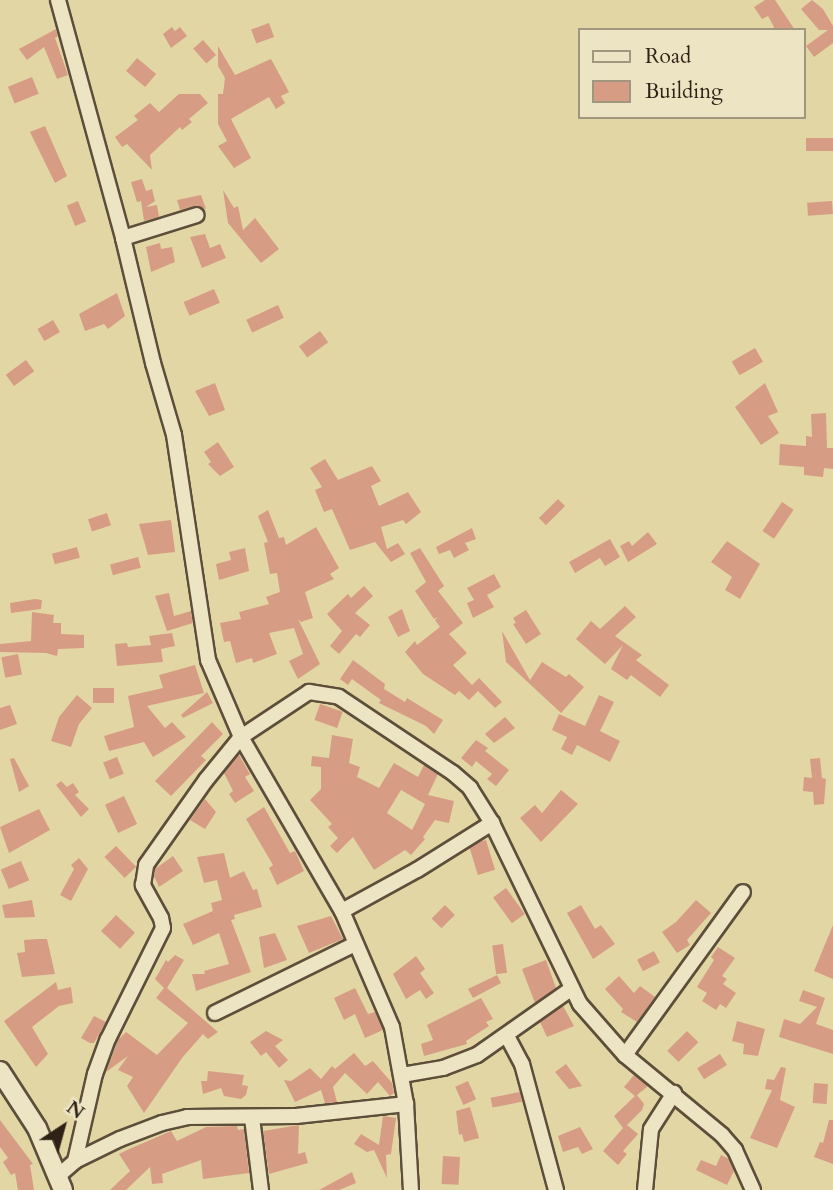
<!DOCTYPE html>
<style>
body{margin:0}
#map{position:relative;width:833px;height:1190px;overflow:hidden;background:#e3d6a5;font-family:Cardo,serif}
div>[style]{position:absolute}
.building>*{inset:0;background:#d69d84;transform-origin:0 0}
.roads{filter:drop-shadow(2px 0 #5d4e3a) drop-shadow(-2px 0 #5d4e3a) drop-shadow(0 2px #5d4e3a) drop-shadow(0 -2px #5d4e3a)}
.minor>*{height:14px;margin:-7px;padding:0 7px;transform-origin:7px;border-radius:7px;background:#ede4c4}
.tertiary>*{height:18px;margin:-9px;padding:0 9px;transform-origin:9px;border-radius:9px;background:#ede4c4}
span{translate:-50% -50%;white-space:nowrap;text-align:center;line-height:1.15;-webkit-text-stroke:7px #ede4c4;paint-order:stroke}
.legend{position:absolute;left:578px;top:28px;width:228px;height:91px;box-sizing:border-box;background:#ede4c4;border:2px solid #a1967e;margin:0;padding:9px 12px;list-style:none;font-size:21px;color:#302116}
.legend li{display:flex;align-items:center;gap:14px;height:35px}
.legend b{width:35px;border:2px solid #a1967e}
.north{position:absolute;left:28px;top:1092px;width:70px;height:70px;-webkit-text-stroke:5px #ede4c4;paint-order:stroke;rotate:36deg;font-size:19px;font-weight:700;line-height:28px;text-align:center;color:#302116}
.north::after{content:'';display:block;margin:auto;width:24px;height:32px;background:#302116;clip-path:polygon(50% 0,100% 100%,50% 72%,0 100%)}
</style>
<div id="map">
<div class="building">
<div style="clip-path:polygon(765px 0,775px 0,795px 30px,771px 30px,774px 27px,768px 16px,762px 19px,754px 7px)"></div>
<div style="clip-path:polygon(812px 0,823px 9px,833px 26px,833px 43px,814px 57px,806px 46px,828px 30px,819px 30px,801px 9px)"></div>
<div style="left:269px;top:23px;width:15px;height:19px;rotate:70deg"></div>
<div style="clip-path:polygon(172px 27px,175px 31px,180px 27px,187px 36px,171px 48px,163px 34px)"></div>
<div style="clip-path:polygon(56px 29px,58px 36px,55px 38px,68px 75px,57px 79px,44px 47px,27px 60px,19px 49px)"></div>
<div style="left:203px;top:40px;width:20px;height:13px;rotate:49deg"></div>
<div style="clip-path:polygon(218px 46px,235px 75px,271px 59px,289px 92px,281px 96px,285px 103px,276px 109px,269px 97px,231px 119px,251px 158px,234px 168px,218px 146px,227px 141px,218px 124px,218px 94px,223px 94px,225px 78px,218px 66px)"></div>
<div style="left:137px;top:58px;width:25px;height:17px;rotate:40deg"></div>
<div style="left:32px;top:77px;width:18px;height:26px;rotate:68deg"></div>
<div style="clip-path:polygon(179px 94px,200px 94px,208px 103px,189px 119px,192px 122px,182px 130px,180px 127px,150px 155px,152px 170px,127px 144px,122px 147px,115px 137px,138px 120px,134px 116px,150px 103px,159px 112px)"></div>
<div style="clip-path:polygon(45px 126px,67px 176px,55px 183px,30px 132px)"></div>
<div style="left:833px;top:138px;width:13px;height:27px;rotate:90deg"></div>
<div style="clip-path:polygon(142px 179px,146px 191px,152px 189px,155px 201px,146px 207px,157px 205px,159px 217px,144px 221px,141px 201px,137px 202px,131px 182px)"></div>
<div style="clip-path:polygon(223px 190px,234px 208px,238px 206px,243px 230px,255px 218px,279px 249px,261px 263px,228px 223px)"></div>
<div style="clip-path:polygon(201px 195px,206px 209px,195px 206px,180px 210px,177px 200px)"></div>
<div style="left:78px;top:201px;width:22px;height:12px;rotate:68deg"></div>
<div style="left:832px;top:201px;width:13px;height:25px;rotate:86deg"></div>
<div style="clip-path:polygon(205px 234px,210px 248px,220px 244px,226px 258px,202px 268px,190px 237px)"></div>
<div style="clip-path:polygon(160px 243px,161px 249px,172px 247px,175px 262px,151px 272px,146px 247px)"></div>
<div style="left:214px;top:289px;width:15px;height:33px;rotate:67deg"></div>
<div style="clip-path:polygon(117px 293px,125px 316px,108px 329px,104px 324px,85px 331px,79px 314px)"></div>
<div style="left:278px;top:305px;width:14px;height:35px;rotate:65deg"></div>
<div style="left:53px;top:320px;width:14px;height:18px;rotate:60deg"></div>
<div style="left:320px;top:331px;width:14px;height:26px;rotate:54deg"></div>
<div style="left:755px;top:348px;width:16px;height:27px;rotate:60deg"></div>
<div style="left:26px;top:360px;width:14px;height:25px;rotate:54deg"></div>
<div style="clip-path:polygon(215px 383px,225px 410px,209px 416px,195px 391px)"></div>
<div style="clip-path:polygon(765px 383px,778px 412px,768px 416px,779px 433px,761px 445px,735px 407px)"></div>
<div style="clip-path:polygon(826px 413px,827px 448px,833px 448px,833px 469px,824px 468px,823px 477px,804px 475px,804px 467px,779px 465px,780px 444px,806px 446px,806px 436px,812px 437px,811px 414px)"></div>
<div style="clip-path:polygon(218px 442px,234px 467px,220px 476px,208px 464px,211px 462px,204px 452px)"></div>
<div style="clip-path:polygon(325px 459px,338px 480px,372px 466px,381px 481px,371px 486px,379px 506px,408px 492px,421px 512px,406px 524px,403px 520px,381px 527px,387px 549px,398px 543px,405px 554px,391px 562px,375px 542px,350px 550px,332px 509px,324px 512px,315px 490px,322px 487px,310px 468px)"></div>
<div style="left:558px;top:499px;width:10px;height:27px;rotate:45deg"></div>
<div style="left:782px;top:502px;width:14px;height:35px;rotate:34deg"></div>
<div style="clip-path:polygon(268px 510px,279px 538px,284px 537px,286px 545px,316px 527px,339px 568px,330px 574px,334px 579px,305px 592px,313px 618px,301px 622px,298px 619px,320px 664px,298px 679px,289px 661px,303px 654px,294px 628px,269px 633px,277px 654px,253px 663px,252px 658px,236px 663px,230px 641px,224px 642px,220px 623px,241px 619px,239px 612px,269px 604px,266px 597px,280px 592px,277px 573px,270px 574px,264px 543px,268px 542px,258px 516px)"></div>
<div style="left:107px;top:513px;width:13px;height:20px;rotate:72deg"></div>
<div style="clip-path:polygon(171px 520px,175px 552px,148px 555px,139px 524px)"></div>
<div style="clip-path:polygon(472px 528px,476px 539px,465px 543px,469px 550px,454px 558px,450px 550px,439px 554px,436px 547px)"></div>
<div style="clip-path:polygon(648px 532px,657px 544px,628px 562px,620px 546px,629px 541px,632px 546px)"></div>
<div style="clip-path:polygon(610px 539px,620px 557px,605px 566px,600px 558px,575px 573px,569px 562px)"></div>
<div style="clip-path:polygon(727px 541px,760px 564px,740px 599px,725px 590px,732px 577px,711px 562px)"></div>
<div style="left:77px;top:547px;width:11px;height:26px;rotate:75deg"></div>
<div style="clip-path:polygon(245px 548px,249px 571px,219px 580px,216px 564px,231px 560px,229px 552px)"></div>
<div style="clip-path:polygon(420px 548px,444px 586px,438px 591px,463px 623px,449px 634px,467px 653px,453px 665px,472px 685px,479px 678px,502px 702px,495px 708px,478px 691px,469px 700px,459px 691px,455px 695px,423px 674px,405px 652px,415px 641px,417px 645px,440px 627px,435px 620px,438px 617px,434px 619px,415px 591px,426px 582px,410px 553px)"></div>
<div style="left:138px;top:557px;width:11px;height:29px;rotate:75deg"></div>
<div style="clip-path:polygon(494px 574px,501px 587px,487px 595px,494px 607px,473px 618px,467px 603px,474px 600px,467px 588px)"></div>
<div style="clip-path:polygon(364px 586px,373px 596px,355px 613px,370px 625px,360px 637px,356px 634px,339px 654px,330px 646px,342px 631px,327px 614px,348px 594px,351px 598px)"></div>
<div style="clip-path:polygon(169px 593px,174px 616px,191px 611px,193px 623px,167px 631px,155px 596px)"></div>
<div style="clip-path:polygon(35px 599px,42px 600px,41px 609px,11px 613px,10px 603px)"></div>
<div style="clip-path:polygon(625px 606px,636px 617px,615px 636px,642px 655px,636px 660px,669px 685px,660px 697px,631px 675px,627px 680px,611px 669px,623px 645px,605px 664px,576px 639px,591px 621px,600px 629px)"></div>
<div style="clip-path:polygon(402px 609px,410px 631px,398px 637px,388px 617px)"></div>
<div style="clip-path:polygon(526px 610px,541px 634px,526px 644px,513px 624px,516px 623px,513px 618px)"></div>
<div style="clip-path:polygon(32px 612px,54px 615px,53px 623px,61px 623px,61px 634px,84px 635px,84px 648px,58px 649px,57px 656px,46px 653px,0 652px,0 644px,31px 641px)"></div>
<div style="clip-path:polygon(502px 631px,530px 680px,542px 662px,566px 677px,569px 674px,584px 687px,561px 713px,506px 662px)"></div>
<div style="clip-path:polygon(172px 633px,175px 646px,161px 649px,163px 662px,117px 666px,115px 644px,127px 643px,128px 647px,151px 645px,149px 636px)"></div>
<div style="left:18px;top:654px;width:21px;height:17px;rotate:79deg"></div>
<div style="clip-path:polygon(353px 660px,385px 684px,384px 689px,405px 702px,407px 698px,443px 720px,434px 734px,426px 726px,379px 703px,381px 700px,352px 679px,348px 685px,340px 679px)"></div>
<div style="clip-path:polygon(195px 665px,204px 693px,147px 706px,165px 728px,172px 722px,186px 737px,153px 757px,144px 742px,109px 751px,104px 736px,134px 727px,128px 696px,163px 688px,159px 675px)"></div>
<div style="left:114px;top:688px;width:15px;height:21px;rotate:90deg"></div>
<div style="clip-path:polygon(207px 692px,213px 703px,183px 718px,181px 715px)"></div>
<div style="clip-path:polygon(77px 695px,92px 708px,79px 724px,71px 747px,51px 741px,59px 717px)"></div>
<div style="clip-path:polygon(599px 695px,614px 702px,600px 731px,620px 741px,610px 762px,577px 745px,572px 755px,561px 749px,567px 737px,552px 730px,559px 714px,585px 726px)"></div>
<div style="left:320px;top:704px;width:24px;height:17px;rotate:19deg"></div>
<div style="clip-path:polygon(10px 705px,17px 724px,0 730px,0 708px)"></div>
<div style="clip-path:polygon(505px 717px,515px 728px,494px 743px,485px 734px)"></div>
<div style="clip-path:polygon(212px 722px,223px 734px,201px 756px,206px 760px,171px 796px,155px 781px)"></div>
<div style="clip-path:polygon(evenodd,332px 735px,353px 739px,349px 763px,360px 767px,357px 777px,379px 788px,394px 763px,418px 777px,424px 765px,438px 774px,428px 795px,454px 801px,449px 823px,435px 820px,423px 837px,425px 839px,411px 855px,405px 850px,374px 870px,353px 837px,337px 853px,330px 846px,338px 838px,328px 827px,332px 824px,310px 800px,321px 789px,321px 767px,311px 766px,312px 756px,329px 758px,332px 735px,401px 790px,425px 804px,412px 830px,387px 813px,401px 790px)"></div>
<div style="clip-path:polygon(476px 740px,488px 748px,485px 751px,509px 770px,496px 786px,487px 779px,492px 774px,476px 761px,472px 767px,461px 758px)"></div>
<div style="clip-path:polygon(239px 755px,250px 774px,245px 777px,254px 791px,235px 803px,229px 794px,233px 791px,224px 773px)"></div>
<div style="left:117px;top:757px;width:18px;height:15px;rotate:68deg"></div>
<div style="clip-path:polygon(14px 758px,29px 786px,19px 792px,10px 759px)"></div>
<div style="clip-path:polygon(820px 758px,822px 778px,826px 779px,824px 804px,814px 805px,813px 792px,803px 791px,804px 777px,812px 778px,810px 759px)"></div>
<div style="clip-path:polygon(61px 781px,67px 787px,73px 783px,79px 792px,75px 795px,89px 809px,81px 817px,56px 785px)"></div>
<div style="clip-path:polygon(561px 790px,578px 804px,541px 842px,520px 818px,535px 805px,542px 813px)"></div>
<div style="left:124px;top:796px;width:31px;height:21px;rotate:65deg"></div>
<div style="clip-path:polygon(205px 799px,216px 812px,205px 829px,190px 820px)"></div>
<div style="clip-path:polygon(264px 807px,290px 853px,295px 851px,304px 871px,277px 885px,269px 868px,273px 865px,246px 819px)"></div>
<div style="clip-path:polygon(39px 809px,50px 830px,9px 853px,0 827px)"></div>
<div style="left:486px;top:840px;width:31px;height:18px;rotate:73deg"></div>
<div style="left:116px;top:846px;width:29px;height:16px;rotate:46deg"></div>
<div style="clip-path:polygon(224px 853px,230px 878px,244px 871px,253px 890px,257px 889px,262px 907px,234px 915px,235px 919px,231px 920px,251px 972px,196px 991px,192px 974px,205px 974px,204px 971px,229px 964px,219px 933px,193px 945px,183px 924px,213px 911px,211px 903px,222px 900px,217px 880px,204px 883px,197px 857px)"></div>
<div style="clip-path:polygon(173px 856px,183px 871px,159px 887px,154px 876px,155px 869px)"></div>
<div style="clip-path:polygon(79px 858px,88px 869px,71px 901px,60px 895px,74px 869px,71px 865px)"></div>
<div style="left:21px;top:861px;width:21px;height:22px;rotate:67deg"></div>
<div style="left:506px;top:888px;width:32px;height:16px;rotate:54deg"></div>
<div style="clip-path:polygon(32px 900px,35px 917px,5px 918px,2px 905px)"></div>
<div style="clip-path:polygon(696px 900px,711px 913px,687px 940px,690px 945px,677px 953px,662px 932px,676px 922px)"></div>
<div style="left:445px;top:905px;width:14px;height:19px;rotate:45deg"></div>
<div style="clip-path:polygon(581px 905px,595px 929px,601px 925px,615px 944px,593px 959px,567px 913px)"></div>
<div style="left:116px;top:915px;width:26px;height:22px;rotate:43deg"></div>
<div style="clip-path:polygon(331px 916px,343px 939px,309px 953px,297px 926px)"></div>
<div style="clip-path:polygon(833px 925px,833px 979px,814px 971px)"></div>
<div style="clip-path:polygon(275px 933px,287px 960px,264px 968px,259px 937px)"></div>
<div style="clip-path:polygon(38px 939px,47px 939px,55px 974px,22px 977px,17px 953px,25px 952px,24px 940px)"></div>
<div style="left:503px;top:944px;width:29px;height:11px;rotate:82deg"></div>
<div style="clip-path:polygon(718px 947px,735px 958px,722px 976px,727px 979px,723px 984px,736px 993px,726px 1008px,720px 1004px,716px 1010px,702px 1001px,707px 993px,697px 987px,714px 960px,711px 957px)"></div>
<div style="left:654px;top:951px;width:13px;height:19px;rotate:63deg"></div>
<div style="clip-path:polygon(175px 955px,184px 960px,167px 988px,218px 1032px,208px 1039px,203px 1034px,182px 1058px,144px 1113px,127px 1086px,133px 1077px,118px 1070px,128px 1056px,106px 1072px,118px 1040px,126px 1032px,157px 1055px,188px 1023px,156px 998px,164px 988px,155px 979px,166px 960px,168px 962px)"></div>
<div style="clip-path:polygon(416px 956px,425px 969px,420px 973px,434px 993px,426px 999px,420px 990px,406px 999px,393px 974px)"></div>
<div style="clip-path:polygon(546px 960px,556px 988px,535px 1003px,522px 969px)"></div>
<div style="clip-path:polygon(497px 975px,501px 983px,473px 998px,468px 989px)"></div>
<div style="clip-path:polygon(619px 976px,634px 993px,640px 986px,655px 997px,637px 1022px,621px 1012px,623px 1009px,605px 989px)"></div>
<div style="clip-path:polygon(56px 982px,58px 990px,71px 987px,73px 1003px,59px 1006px,32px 1027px,48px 1054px,36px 1067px,4px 1021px)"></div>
<div style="clip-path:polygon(355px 988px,368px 1014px,375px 1012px,383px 1030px,365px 1038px,355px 1014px,344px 1020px,334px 998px)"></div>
<div style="clip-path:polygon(803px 990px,825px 998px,816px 1024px,833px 1030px,833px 1054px,779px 1037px,784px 1019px,800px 1024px,817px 1007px,799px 1001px)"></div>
<div style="clip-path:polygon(481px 998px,493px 1019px,486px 1022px,489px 1026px,466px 1041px,467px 1044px,424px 1056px,421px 1044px,433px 1040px,427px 1025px)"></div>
<div style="clip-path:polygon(563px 1006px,574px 1026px,547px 1037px,540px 1022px)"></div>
<div style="clip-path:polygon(94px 1016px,106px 1022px,94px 1043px,90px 1043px,81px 1038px)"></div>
<div style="clip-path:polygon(737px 1021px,765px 1029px,758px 1056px,743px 1054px,744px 1044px,732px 1041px)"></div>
<div style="clip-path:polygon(266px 1031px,283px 1040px,275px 1046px,288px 1060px,279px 1068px,266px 1052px,261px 1056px,250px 1042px)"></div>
<div style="left:687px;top:1031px;width:16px;height:28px;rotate:45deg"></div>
<div style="clip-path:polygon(354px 1053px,365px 1066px,373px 1061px,392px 1083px,394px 1093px,390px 1096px,378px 1082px,367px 1094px,345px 1073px,333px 1087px,337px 1102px,325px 1103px,321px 1090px,295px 1102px,284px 1080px,291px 1081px,310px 1068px,321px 1079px,332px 1066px,335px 1069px)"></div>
<div style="left:720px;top:1054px;width:13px;height:27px;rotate:58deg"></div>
<div style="clip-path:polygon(566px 1064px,582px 1086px,569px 1089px,555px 1072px)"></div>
<div style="clip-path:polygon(781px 1067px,786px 1068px,780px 1100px,795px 1107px,777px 1148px,750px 1138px,772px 1090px,765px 1089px,767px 1079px,774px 1080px)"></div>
<div style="clip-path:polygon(208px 1071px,244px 1075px,242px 1085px,248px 1086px,246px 1095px,241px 1099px,224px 1096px,221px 1088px,203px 1094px,201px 1081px,207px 1081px)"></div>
<div style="clip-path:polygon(634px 1075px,648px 1086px,637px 1095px,644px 1104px,642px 1110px,627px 1125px,638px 1134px,623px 1151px,627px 1154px,618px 1165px,603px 1151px,623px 1128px,614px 1116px,635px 1096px,624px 1087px)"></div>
<div style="left:468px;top:1081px;width:20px;height:14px;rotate:66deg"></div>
<div style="left:814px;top:1083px;width:14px;height:20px;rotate:4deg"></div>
<div style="left:520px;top:1092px;width:10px;height:30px;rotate:79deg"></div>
<div style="clip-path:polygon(470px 1107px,479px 1138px,464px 1142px,462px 1134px,459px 1135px,456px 1111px)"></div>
<div style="clip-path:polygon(383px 1116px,396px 1118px,391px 1154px,386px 1155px,387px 1178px,374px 1150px,367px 1152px,354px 1144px,361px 1134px,379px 1145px)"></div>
<div style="clip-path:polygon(0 1120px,33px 1164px,30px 1165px,34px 1190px,18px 1190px,15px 1173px,11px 1175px,3px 1162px,8px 1158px,0 1147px)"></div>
<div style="clip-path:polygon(829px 1120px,833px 1120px,833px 1164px,814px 1157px,820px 1142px,823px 1143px)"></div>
<div style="clip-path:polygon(299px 1125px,298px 1154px,305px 1152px,308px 1163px,269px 1174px,263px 1131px)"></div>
<div style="clip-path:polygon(237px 1126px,238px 1130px,244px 1129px,249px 1173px,203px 1179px,201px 1160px,162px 1174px,163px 1183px,152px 1184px,150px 1167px,126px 1190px,110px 1190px,130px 1171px,119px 1154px,127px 1150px,171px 1131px,177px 1141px,206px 1127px)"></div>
<div style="clip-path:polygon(580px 1127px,593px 1149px,582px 1154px,578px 1147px,563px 1152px,558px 1136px)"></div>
<div style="clip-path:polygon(721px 1155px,729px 1159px,734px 1171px,727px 1185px,696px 1170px,701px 1160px,716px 1166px)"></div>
<div style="left:443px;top:1156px;width:17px;height:28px;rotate:3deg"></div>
<div style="clip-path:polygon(352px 1172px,356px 1183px,339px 1190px,319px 1190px)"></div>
</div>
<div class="roads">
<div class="minor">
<div style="left:58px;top:0;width:247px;rotate:74.7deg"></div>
<div style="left:123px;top:238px;width:129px;rotate:76.5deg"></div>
<div style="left:153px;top:363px;width:75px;rotate:73.7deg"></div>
<div style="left:174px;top:435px;width:228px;rotate:81.4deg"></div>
<div style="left:208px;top:660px;width:84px;rotate:66.8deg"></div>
<div style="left:241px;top:737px;width:201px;rotate:59.9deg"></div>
<div style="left:342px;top:911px;width:126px;rotate:66.7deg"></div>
<div style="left:392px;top:1027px;width:78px;rotate:79.7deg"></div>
<div style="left:406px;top:1104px;width:86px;rotate:86.7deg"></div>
<div style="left:123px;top:238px;width:77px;rotate:-17.3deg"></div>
<div style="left:342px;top:911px;width:85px;rotate:-28.7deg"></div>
<div style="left:417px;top:870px;width:89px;rotate:-32.1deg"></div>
<div style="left:492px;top:823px;width:201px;rotate:64.1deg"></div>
<div style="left:580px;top:1004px;width:68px;rotate:48.6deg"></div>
<div style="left:625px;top:1055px;width:126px;rotate:39.5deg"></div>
<div style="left:722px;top:1135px;width:20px;rotate:49deg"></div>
<div style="left:735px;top:1150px;width:44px;rotate:65.8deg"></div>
<div style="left:215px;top:1013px;width:156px;rotate:-26.2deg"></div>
<div style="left:507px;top:1036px;width:32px;rotate:62deg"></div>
<div style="left:522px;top:1064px;width:131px;rotate:74.9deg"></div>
<div style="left:625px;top:1055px;width:201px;rotate:-54.1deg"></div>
<div style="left:402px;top:1075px;width:42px;rotate:-9.7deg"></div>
<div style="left:443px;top:1068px;width:36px;rotate:-21deg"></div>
<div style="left:477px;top:1055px;width:115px;rotate:-35.1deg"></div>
<div style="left:252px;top:1118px;width:73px;rotate:82.9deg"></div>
<div style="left:75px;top:1161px;width:89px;rotate:-77.1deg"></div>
<div style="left:95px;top:1074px;width:37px;rotate:-70deg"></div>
<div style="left:108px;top:1039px;width:124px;rotate:-63.6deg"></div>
<div style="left:163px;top:928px;width:10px;rotate:-101deg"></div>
<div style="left:161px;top:918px;width:38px;rotate:-119deg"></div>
<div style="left:143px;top:885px;width:20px;rotate:-81deg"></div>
<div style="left:146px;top:865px;width:104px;rotate:-54.8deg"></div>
<div style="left:206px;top:780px;width:55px;rotate:-50.9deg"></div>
<div style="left:241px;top:737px;width:82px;rotate:-33.5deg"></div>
<div style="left:309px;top:692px;width:30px;rotate:9deg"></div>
<div style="left:339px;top:697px;width:137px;rotate:33.7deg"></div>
<div style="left:453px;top:773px;width:23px;rotate:41deg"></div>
<div style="left:470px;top:788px;width:41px;rotate:57.8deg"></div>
<div style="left:58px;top:1176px;width:23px;rotate:-41deg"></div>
<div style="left:75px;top:1161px;width:50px;rotate:-26.1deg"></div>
<div style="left:120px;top:1139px;width:45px;rotate:-20.9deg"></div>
<div style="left:162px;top:1123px;width:26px;rotate:-13deg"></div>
<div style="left:187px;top:1117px;width:109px;rotate:-0.5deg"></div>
<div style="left:296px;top:1116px;width:111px;rotate:-6.2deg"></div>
<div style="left:645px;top:1190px;width:61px;rotate:-84.4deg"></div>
<div style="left:651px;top:1129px;width:43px;rotate:-57.4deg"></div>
</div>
<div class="tertiary">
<div style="left:0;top:1071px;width:68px;rotate:57deg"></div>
<div style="left:37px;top:1128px;width:67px;rotate:67.2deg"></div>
</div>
</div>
<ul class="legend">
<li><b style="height:9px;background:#ede4c4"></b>Road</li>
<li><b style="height:19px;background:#d69d84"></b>Building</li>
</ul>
<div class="north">N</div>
</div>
